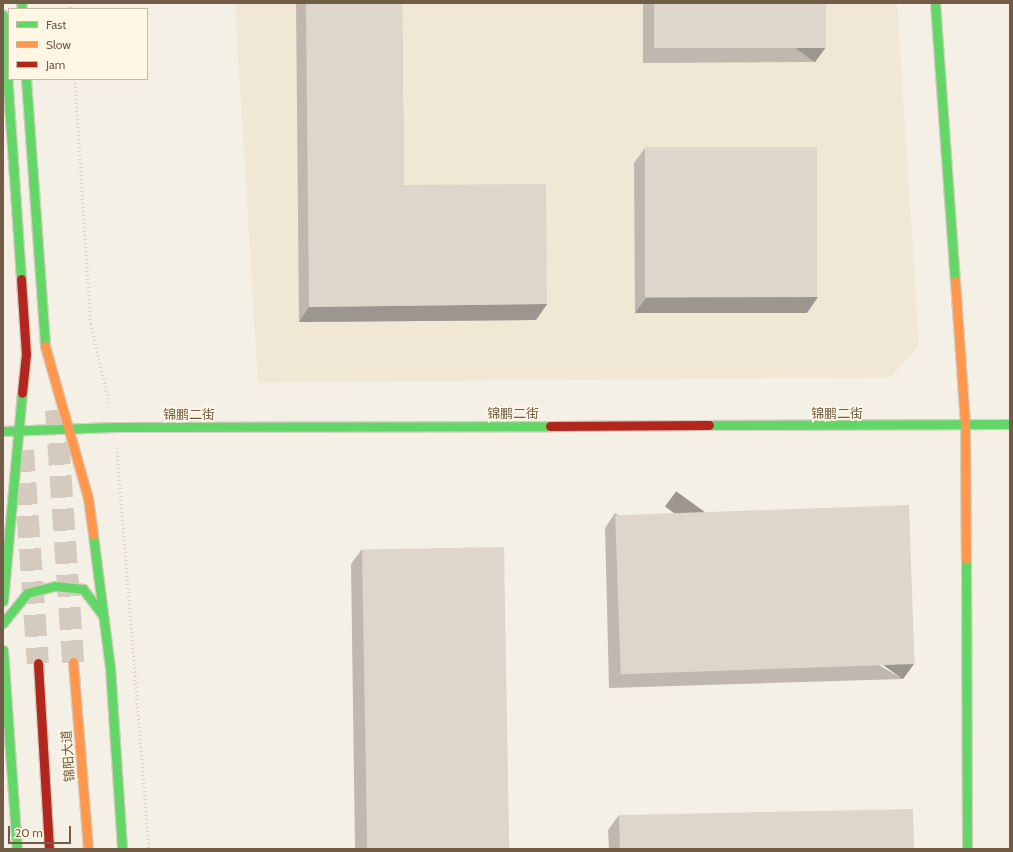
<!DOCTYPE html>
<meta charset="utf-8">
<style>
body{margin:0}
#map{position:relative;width:1013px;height:852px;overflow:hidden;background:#f5f0e5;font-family:Cabin,"Noto Sans SC",sans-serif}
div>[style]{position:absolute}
.residential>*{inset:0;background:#f1e7d5}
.highway-tunnel>*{height:22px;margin-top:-11px;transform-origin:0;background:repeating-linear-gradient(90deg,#d4cbbe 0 22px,transparent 0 33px)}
.path>*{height:2.5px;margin-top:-1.25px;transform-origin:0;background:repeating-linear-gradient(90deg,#d7d0c9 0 1px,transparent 0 4px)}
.roads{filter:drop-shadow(1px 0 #d6cdc2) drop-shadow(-1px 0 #d6cdc2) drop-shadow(0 1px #d6cdc2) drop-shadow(0 -1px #d6cdc2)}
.fast>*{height:9px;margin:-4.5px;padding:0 4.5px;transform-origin:4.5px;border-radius:4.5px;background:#63d668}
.slow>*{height:9px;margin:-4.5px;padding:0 4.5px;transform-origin:4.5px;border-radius:4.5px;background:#ff974d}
.jam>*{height:9px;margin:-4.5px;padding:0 4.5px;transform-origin:4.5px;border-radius:4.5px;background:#b3261e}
.wall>*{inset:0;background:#c0b8af}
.shaded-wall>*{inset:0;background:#9c968e;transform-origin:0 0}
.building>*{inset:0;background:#dfd6cb;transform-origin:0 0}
span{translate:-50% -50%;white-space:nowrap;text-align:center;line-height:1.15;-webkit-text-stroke:3.5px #fff7e4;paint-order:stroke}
.street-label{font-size:13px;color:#725b47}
.frame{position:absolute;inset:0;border:4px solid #725b47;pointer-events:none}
.legend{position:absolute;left:8px;top:8px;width:140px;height:72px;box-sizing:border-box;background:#fff7e4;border:1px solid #c7b9a5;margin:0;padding:5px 7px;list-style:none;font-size:12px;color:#725b47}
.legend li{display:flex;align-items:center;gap:8px;height:20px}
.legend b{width:20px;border:1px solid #c7b9a5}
.scale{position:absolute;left:8px;top:826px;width:63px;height:18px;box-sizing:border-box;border:2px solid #725b47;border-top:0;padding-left:5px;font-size:12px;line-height:14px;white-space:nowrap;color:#725b47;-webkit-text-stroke:3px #fff7e4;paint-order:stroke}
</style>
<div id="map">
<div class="residential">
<div style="clip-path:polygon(235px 3px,897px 3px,919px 345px,891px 377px,258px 383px)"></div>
</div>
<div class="highway-tunnel">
<div style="left:56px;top:410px;width:253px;rotate:86.1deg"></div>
<div style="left:23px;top:450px;width:214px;rotate:86deg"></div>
</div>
<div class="path">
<div style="left:70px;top:3px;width:6px;rotate:90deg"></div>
<div style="left:75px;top:79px;width:246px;rotate:86.3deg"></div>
<div style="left:91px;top:324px;width:84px;rotate:77deg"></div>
<div style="left:117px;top:448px;width:402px;rotate:85.4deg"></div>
</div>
<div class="roads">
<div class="fast">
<div style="left:21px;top:3px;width:6px;rotate:81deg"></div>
<div style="left:935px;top:3px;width:279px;rotate:85.9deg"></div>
<div style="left:3px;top:15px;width:265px;rotate:86.1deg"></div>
<div style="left:26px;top:79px;width:268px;rotate:85.9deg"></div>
<div style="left:709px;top:425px;width:301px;rotate:-0.2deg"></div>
<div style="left:3px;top:431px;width:112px;rotate:-2deg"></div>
<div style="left:115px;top:427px;width:435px;rotate:-0.1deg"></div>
<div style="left:93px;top:535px;width:133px;rotate:82.7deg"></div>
<div style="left:110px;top:667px;width:182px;rotate:86.2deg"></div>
<div style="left:966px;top:559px;width:290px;rotate:89.8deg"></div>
<div style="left:3px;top:601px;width:209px;rotate:-84.8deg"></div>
<div style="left:3px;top:623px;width:38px;rotate:-51deg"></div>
<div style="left:27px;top:593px;width:29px;rotate:-14deg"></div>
<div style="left:55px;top:586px;width:28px;rotate:6deg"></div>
<div style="left:83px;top:589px;width:34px;rotate:53deg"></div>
<div style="left:3px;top:650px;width:199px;rotate:86deg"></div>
</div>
<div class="slow">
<div style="left:955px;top:281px;width:144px;rotate:86deg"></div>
<div style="left:965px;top:425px;width:134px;rotate:89.6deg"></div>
<div style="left:45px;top:346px;width:158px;rotate:74.2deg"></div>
<div style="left:88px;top:498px;width:37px;rotate:82deg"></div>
<div style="left:73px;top:662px;width:188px;rotate:85.4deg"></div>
</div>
<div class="jam">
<div style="left:21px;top:279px;width:75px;rotate:86.2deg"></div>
<div style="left:26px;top:354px;width:39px;rotate:96deg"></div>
<div style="left:550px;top:426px;width:159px;rotate:-0.4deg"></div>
<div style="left:38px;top:663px;width:186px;rotate:86.6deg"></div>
</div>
</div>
<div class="wall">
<div style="clip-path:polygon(296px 3px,402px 3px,404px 185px,547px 304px,536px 320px,299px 322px)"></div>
<div style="clip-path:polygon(643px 3px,826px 3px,826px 47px,815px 62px,643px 63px)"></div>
<div style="clip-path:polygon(645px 148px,807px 313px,635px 313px,634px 163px)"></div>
<div style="clip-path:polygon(615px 513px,903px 679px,609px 688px,605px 528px)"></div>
<div style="clip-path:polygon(362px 549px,508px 849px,355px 849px,351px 564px)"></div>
<div style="clip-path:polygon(619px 815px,914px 849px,609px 849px,608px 830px)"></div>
</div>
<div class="shaded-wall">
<div style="left:826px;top:47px;width:19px;height:172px;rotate:126deg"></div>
<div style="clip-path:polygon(818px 297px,807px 313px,635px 313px,646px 298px)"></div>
<div style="clip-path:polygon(547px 304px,536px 320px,299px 322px,309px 307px)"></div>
<div style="left:914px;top:664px;width:19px;height:294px;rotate:126deg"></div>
</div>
<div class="building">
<div style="clip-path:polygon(306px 3px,402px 3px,404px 185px,546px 184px,547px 304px,309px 307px)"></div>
<div style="left:654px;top:3px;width:172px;height:45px"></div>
<div style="left:817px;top:147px;width:150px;height:172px;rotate:90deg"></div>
<div style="left:909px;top:505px;width:159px;height:294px;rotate:88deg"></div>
<div style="left:504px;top:547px;width:302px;height:142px;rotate:89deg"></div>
<div style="clip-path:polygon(913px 809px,914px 849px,620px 849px,619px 815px)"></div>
</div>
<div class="street-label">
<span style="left:513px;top:413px">锦鹏二街</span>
<span style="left:837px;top:413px">锦鹏二街</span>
<span style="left:189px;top:414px">锦鹏二街</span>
<span style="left:68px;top:756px;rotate:-94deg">锦阳大道</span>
</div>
<div class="frame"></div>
<ul class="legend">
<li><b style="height:5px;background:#63d668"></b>Fast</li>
<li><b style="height:5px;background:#ff974d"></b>Slow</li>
<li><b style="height:5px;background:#b3261e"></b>Jam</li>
</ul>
<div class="scale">20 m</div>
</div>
